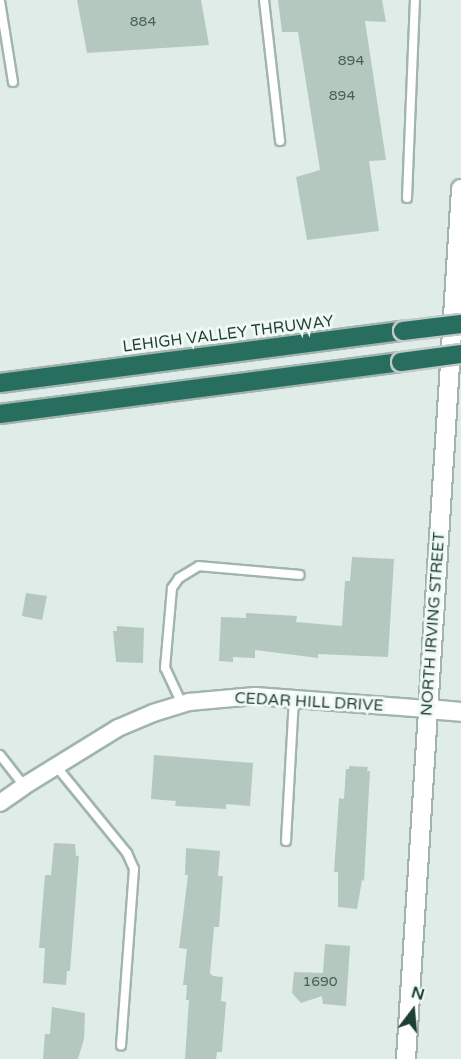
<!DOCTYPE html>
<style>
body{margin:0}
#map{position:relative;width:461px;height:1059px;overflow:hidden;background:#dfece7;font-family:"Varela Round",sans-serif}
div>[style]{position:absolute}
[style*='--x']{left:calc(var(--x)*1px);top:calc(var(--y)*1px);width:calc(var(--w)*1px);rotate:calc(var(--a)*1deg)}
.building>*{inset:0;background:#b4c8bf}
.roads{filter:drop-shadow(2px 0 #a1b5ae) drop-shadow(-2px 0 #a1b5ae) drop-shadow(0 2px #a1b5ae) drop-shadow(0 -2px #a1b5ae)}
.lane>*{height:8px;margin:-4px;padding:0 4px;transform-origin:4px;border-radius:4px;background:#fff}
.street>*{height:16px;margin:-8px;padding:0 8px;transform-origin:8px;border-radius:8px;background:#fff}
.secondary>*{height:18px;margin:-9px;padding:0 9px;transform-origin:9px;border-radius:9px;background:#fff}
.highway>*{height:18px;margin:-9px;padding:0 9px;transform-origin:9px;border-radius:9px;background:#276e5f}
.bridges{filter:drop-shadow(2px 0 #c0c9c7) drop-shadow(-2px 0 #c0c9c7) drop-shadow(0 2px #c0c9c7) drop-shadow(0 -2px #c0c9c7)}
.highway-bridge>*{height:18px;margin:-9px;padding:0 9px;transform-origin:9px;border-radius:9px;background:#276e5f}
span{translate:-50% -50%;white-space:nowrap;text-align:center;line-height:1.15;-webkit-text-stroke:6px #f0f9f4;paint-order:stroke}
.number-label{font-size:14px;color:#446158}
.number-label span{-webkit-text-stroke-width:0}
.street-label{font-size:16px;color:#1e3f36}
.north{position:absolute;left:383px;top:981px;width:60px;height:60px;-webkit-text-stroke:4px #f0f9f4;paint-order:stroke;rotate:16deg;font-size:16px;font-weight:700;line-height:24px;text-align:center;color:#1e3f36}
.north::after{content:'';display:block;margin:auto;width:21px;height:27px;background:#1e3f36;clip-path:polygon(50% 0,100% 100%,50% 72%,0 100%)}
</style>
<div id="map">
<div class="building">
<i style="clip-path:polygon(77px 0,201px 0,209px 45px,87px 53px)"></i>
<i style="clip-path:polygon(278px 0,382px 0,386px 22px,365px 21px,386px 160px,369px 161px,379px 231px,307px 240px,296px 177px,320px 170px,298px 32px,282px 32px)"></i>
<i style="clip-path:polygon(352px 557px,394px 559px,388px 657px,318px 654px,318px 658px,255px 650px,255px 658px,233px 657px,233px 662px,219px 661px,221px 617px,246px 618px,246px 613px,297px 616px,296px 622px,342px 626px,345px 581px,350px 581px)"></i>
<i style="clip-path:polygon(26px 593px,47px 596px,42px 620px,22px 616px)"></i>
<i style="clip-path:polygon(117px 626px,144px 628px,143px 663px,116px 662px,113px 631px,117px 631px)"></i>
<i style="clip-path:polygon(154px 755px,253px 763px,250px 806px,226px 804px,226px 809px,175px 806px,176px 801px,151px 799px)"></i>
<i style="clip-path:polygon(349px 766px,368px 767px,367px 771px,370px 771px,364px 881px,362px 880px,357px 909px,338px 907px,338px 872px,334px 872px,339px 798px,344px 799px,346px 769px,349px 769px)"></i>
<i style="clip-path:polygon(54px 843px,75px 844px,76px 856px,79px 856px,70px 971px,67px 971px,66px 985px,43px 983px,45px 948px,39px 948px,45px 875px,51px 875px)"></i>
<i style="clip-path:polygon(186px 848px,220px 851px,218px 876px,223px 876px,219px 927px,214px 927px,210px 973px,213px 976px,223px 977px,221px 1001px,226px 1002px,222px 1052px,217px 1052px,216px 1059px,185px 1059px,189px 1000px,186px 1000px,187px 985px,183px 985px,187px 949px,179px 948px,188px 875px,185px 875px)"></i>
<i style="clip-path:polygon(325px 944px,350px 946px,346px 1006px,323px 1004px,322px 996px,301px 1003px,292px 993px,294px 972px,323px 973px)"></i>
<i style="clip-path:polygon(52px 1007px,85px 1013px,84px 1039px,78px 1059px,43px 1059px,45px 1034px,50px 1034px)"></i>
</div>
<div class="roads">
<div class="lane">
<i style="--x:264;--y:0;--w:142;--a:83.5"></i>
<i style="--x:0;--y:1;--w:82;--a:80.9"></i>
<i style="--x:407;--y:198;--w:198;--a:-87.7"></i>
<i style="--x:182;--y:704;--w:40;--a:-115"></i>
<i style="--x:165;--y:668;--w:80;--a:-85"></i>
<i style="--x:172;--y:588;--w:12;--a:-55"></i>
<i style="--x:179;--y:578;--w:23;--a:-31"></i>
<i style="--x:199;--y:566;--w:101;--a:5.1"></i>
<i style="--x:0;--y:755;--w:39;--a:52"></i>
<i style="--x:56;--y:766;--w:112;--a:50.8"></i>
<i style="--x:127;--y:853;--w:17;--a:66"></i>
<i style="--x:134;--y:869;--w:177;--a:94.2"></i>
<i style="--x:286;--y:841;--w:143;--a:-86.8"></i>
</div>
<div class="street">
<i style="--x:0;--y:803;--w:29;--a:-35"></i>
<i style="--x:24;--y:786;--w:110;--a:-31.7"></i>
<i style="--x:118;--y:728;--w:38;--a:-23"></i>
<i style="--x:153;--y:713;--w:38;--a:-17"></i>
<i style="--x:189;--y:702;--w:66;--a:-5.2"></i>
<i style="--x:255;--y:696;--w:173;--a:4.3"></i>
</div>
<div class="secondary">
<i style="--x:428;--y:709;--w:33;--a:5"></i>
<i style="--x:406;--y:1059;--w:872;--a:-86.38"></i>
</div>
<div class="highway">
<i style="--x:0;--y:383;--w:406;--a:-7.4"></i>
<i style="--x:0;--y:414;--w:404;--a:-7.4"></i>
</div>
</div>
<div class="bridges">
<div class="highway-bridge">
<i style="--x:403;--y:331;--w:58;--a:-6.9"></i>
<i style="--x:401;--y:362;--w:61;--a:-7.6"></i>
</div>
</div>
<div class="number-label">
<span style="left:143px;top:22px">884</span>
<span style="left:351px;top:61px">894</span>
<span style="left:342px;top:96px">894</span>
<span style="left:320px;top:982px">1690</span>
</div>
<div class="street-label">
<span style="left:228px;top:334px;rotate:-7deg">LEHIGH VALLEY THRUWAY</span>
<span style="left:433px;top:624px;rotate:-86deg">NORTH IRVING STREET</span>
<span style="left:309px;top:702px;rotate:3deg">CEDAR HILL DRIVE</span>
</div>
<div class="north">N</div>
</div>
